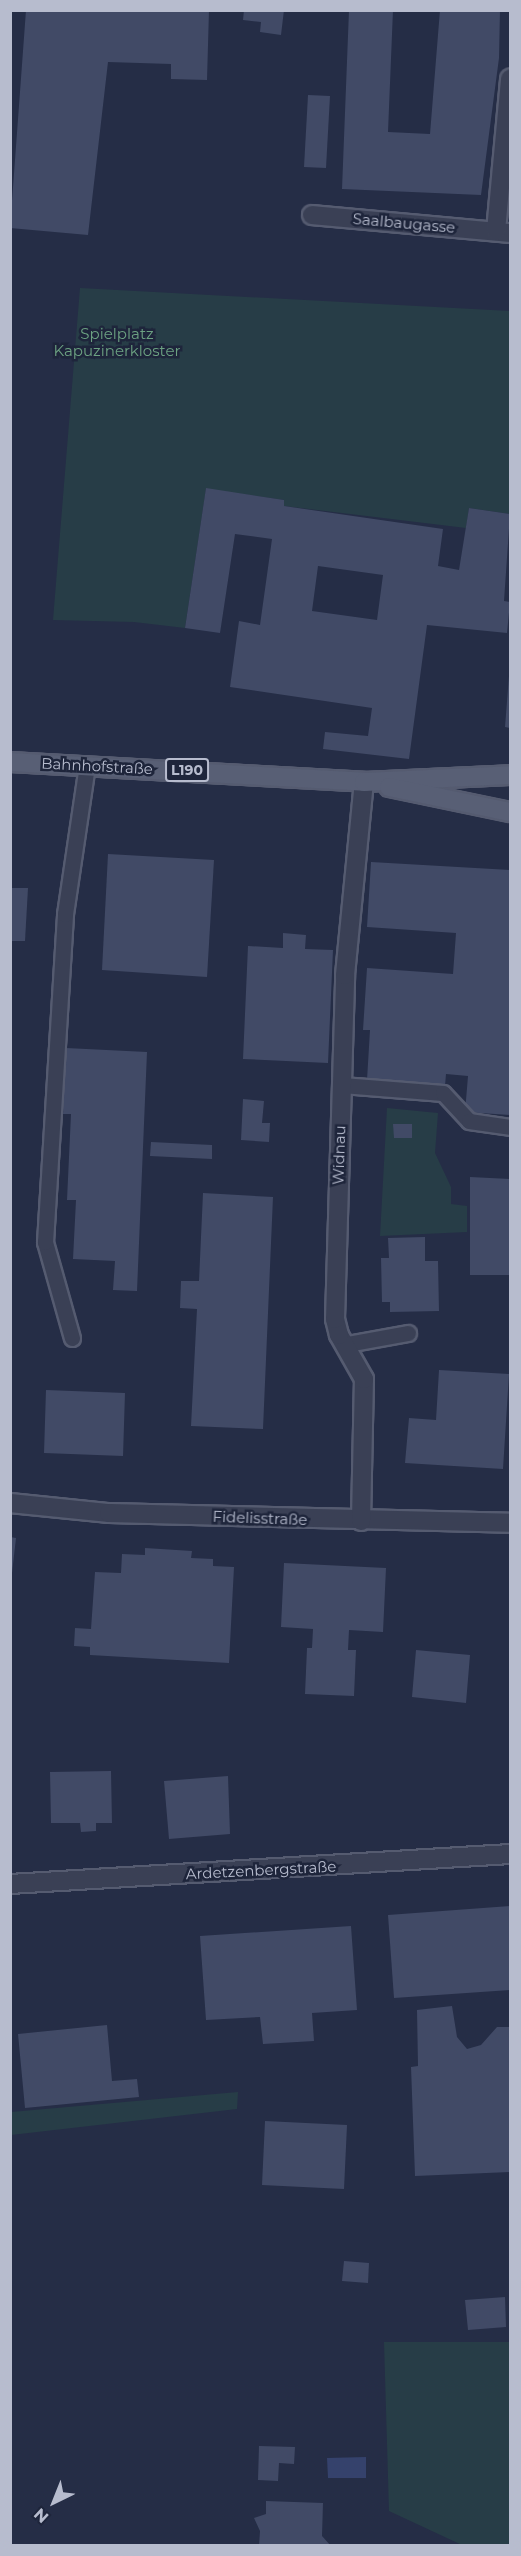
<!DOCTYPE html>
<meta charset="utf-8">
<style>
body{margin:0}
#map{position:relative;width:521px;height:2556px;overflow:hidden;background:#252d46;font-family:Montserrat,sans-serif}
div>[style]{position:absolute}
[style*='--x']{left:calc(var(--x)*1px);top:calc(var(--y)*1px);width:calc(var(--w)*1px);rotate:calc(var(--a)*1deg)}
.green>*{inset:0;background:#273d47}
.water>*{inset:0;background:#35426c}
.building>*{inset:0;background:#414a66}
.roads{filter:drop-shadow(2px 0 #555b70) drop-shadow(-2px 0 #555b70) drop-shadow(0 2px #555b70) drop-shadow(0 -2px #555b70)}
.lane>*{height:15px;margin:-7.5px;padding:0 7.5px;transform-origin:7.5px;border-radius:7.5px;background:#3a4055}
.street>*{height:18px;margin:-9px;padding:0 9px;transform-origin:9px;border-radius:9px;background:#3a4055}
.primary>*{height:18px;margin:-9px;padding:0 9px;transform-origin:9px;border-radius:9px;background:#585f75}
span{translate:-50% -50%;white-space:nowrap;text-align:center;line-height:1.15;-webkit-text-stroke:5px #1e253b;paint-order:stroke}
.shield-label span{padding:2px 4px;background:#1e253b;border:2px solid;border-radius:4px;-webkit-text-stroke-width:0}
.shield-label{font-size:14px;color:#b7bcce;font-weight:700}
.street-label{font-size:15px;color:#b7bcce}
.park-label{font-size:15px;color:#6ca282}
.frame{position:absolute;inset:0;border:12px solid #b7bcce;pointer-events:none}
.north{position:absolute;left:24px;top:2472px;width:60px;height:60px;-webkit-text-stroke:4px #1e253b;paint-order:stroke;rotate:223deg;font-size:16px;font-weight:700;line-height:24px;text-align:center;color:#b7bcce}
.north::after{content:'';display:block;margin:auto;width:21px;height:27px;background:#b7bcce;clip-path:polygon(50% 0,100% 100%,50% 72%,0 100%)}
</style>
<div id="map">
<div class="green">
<i style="clip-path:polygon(80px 288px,510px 311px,510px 514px,469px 508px,466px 528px,284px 506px,284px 500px,206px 489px,185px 628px,134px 622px,53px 620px)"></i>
<i style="clip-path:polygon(387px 1108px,438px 1113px,435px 1153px,451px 1187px,451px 1204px,467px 1206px,467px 1232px,380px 1236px)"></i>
<i style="clip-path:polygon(238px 2092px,237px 2109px,11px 2135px,11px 2112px)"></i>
<i style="clip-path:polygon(384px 2342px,510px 2342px,510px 2545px,462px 2545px,389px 2511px)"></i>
</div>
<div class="water">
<i style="clip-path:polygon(366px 2457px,366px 2478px,328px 2478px,327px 2458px)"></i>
</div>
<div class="building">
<i style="clip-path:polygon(26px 10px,209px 10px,207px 80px,171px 79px,171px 64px,108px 62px,88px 235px,10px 228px)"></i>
<i style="clip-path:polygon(244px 10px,284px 10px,281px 35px,260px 32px,261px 22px,243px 20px)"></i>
<i style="clip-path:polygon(349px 10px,393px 10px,388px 132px,430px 134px,440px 10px,500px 10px,499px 58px,481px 195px,342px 189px)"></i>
<i style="clip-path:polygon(308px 95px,330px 96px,326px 168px,304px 167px)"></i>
<i style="clip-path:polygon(evenodd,206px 488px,284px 500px,284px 506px,443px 529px,438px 566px,459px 570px,469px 508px,510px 514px,504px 601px,510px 602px,507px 633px,427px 625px,409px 759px,323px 749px,325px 732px,368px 736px,372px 708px,230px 687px,239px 621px,260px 625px,272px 539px,235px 534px,220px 633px,185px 628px,206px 488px,318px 566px,383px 575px,377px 620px,312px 611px,318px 566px)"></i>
<i style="clip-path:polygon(509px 676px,510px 676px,510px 728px,505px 727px)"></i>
<i style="clip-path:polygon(108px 854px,214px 860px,207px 977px,102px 970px)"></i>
<i style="clip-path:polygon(371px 862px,510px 870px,510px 1115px,465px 1112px,468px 1076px,446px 1074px,445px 1086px,367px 1080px,370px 1030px,363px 1030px,367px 968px,453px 974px,456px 933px,367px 927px)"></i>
<i style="clip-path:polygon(10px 888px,28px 888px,25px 941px,10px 941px)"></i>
<i style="clip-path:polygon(283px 933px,306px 935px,305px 949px,333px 950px,328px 1063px,243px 1059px,248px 946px,283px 948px)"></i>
<i style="clip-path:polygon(66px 1048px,147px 1052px,137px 1291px,113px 1290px,115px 1261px,73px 1259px,76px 1200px,67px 1200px,71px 1114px,63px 1114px)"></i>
<i style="clip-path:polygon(243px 1099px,264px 1101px,262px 1123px,270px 1123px,269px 1142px,241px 1140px)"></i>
<i style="clip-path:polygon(393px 1124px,412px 1124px,412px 1138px,394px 1138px)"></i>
<i style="clip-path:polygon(151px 1142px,212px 1145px,212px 1159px,150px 1156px)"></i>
<i style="clip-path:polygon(470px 1177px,510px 1179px,510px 1275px,470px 1275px)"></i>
<i style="clip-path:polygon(203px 1193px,273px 1197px,263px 1429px,191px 1426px,197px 1309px,180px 1308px,181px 1281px,199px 1281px)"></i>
<i style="clip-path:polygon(425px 1237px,425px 1261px,438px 1261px,439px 1311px,390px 1312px,390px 1302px,382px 1302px,381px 1258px,389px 1258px,388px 1238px)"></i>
<i style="clip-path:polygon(439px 1370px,509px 1374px,503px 1469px,405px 1463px,409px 1418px,436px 1420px)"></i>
<i style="clip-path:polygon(46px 1390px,125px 1393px,123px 1456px,44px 1453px)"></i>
<i style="clip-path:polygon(10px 1537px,16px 1538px,12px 1573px,10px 1572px)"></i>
<i style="clip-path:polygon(145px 1548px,192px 1551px,191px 1558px,213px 1559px,213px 1566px,234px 1567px,229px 1663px,90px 1655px,90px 1647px,74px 1646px,75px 1628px,91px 1629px,95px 1572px,121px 1573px,122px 1554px,145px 1555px)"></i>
<i style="clip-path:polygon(284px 1563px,386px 1568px,383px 1632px,349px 1630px,348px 1650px,356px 1650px,354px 1696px,305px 1694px,307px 1648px,312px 1648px,313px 1629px,281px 1627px)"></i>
<i style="clip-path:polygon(416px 1650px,470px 1655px,466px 1703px,412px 1697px)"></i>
<i style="clip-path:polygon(111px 1771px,112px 1823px,96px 1823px,96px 1831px,81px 1832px,80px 1823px,51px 1823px,50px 1772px)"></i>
<i style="clip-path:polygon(228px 1776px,230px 1834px,169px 1839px,164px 1781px)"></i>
<i style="clip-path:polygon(510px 1906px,510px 1990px,394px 1998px,388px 1915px)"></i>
<i style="clip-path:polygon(351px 1926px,357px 2010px,312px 2013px,314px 2041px,263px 2044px,260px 2017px,206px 2020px,200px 1936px)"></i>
<i style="clip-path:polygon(452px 2006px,457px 2037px,467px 2049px,481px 2045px,497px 2027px,510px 2027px,510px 2172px,415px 2176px,411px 2067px,418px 2066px,417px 2010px)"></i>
<i style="clip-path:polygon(107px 2025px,112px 2081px,137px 2079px,139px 2097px,25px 2108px,18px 2034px)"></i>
<i style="clip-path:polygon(265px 2121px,347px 2125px,344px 2189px,262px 2185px)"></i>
<i style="clip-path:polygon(344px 2261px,369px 2263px,368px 2283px,342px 2281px)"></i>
<i style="clip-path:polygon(505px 2297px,506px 2327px,468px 2330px,465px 2300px)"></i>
<i style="clip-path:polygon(259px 2446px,295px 2447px,294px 2464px,279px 2463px,278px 2481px,258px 2480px)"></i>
<i style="clip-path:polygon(266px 2501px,323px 2503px,322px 2536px,331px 2546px,259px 2546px,260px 2531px,254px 2518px,266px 2514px)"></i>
</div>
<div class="roads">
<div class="lane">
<i style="--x:342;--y:1085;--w:101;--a:4.5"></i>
<i style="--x:443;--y:1093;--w:38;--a:47"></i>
<i style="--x:469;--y:1121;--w:41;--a:8.3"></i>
<i style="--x:72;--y:1338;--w:100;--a:-105.7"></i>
<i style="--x:45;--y:1242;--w:329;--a:-86.5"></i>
<i style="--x:65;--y:914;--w:151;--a:-81.6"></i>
<i style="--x:347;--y:1344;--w:62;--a:-10.2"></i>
</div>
<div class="street">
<i style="--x:312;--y:215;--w:199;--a:5.2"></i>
<i style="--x:496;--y:231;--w:153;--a:-84.7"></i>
<i style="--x:10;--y:1503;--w:100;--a:5.8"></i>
<i style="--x:109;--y:1513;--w:401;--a:1.4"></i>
<i style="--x:361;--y:1521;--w:142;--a:-88.8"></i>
<i style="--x:364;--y:1379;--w:51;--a:-119.6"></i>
<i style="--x:339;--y:1335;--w:16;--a:-104"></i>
<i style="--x:335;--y:1319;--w:344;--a:-88.3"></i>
<i style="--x:345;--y:975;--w:194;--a:-84.4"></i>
<i style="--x:10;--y:1884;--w:501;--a:-3.43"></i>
</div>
<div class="primary">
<i style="--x:10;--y:762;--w:355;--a:3.2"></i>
<i style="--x:364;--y:782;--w:146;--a:-2.7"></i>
<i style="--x:389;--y:787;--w:124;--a:11.7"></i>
</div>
</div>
<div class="shield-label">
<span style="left:187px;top:770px">L190</span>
</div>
<div class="street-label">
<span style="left:404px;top:223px;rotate:5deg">Saalbaugasse</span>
<span style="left:97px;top:766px;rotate:3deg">Bahnhofstraße</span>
<span style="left:339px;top:1155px;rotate:-88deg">Widnau</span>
<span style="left:260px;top:1518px;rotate:2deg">Fidelisstraße</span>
<span style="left:261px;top:1870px;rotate:-3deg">Ardetzenbergstraße</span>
</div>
<div class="park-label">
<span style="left:117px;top:342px">Spielplatz<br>Kapuzinerkloster</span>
</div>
<div class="frame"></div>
<div class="north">N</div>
</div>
